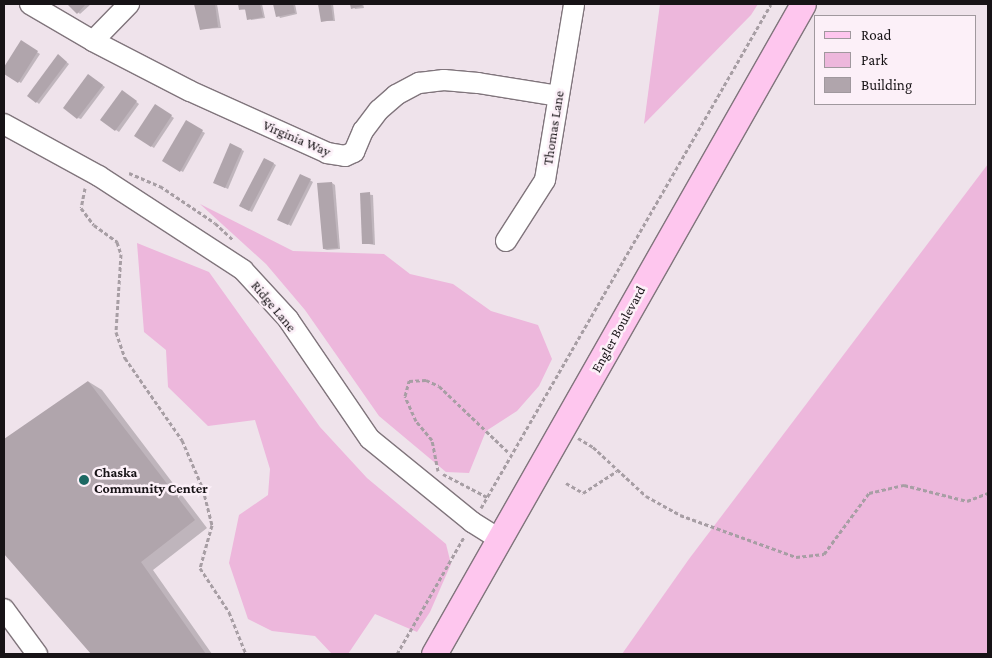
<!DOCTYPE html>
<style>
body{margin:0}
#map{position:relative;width:992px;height:658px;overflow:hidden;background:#efe3eb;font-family:"Crimson Pro",serif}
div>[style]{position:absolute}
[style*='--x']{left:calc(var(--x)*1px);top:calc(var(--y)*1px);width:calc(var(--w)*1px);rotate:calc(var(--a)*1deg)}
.green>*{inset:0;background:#edb7dc}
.shadow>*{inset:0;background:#0003}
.building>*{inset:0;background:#b0a5ac}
.path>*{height:3px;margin-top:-1.5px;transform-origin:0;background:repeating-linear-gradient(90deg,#a79ea4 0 4px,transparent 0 6.5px)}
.roads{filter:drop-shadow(1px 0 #80757c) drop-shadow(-1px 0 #80757c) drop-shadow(0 1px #80757c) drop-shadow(0 -1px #80757c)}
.minor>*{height:20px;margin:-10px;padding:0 10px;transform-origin:10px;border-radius:10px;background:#fff}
.major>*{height:25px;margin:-12.5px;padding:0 12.5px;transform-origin:12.5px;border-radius:12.5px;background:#fec6ee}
.dots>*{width:14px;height:14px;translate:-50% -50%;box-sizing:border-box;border:2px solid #fcf0f8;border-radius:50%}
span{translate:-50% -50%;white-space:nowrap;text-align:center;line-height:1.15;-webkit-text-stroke:5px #fcf0f8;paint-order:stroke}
.street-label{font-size:14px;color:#171316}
.poi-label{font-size:14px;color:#171316;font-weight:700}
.left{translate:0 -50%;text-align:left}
.frame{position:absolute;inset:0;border:5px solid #171316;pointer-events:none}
.legend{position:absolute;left:814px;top:15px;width:162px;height:90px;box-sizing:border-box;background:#fcf0f8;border:1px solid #a0989e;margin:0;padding:6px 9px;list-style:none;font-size:15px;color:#171316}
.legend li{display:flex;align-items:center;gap:10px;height:25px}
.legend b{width:25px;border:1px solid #a0989e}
</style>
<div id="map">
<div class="green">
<i style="clip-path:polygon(660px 4px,758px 4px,751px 15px,644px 124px)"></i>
<i style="clip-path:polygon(988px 164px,988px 654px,622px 654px,689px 559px)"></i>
<i style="clip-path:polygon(200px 204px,293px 251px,384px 254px,410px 274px,453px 284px,491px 311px,538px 325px,552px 359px,539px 386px,517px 411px,486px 431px,469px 473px,446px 472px,379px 416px,305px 310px,266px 264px)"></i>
<i style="clip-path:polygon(137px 243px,209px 272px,320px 427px,367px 478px,446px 544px,451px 564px,430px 612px,417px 632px,375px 614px,348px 654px,332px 654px,315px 636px,272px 631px,248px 619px,229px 563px,239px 515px,268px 495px,270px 469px,255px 420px,208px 426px,168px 387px,166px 350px,144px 332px)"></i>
</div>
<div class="shadow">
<i style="clip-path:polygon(69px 4px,91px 4px,80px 14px)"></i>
<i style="clip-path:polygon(195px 4px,217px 4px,221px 28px,201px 29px)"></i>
<i style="clip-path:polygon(239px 4px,262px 4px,265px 18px,251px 20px,247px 10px,240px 9px)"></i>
<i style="clip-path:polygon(274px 4px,295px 4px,297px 14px,280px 18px)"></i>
<i style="clip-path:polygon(320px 4px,333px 4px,335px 21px,322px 21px)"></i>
<i style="clip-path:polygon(352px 4px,363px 4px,364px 8px,355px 9px)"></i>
<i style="clip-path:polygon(21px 42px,40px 54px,21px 83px,4px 72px,4px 69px)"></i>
<i style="clip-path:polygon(61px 58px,69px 64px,39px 104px,29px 95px)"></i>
<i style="clip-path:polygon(91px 77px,105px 87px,81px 119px,78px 118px)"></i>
<i style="clip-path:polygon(125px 93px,139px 104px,119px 132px,101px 120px)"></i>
<i style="clip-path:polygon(156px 106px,174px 118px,154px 148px,136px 136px)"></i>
<i style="clip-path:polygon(186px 122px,205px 133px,183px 172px,164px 161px)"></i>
<i style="clip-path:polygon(231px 145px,244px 151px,228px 189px,217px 184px)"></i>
<i style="clip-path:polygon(265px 159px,276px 165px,252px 212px,240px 206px)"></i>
<i style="clip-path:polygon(301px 175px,313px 182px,291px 226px,279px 219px)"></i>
<i style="clip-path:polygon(332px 183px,335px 185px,340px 249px,327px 250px,324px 249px)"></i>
<i style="clip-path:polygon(361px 194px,373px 195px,375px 245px,363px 243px)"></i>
<i style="clip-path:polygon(89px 382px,102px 390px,207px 528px,153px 570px,212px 654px,92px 654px,4px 552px,4px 440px)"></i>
</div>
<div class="building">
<i style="clip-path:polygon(67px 4px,86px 4px,77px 14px)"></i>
<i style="clip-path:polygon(194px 4px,215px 4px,218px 27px,200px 30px)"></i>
<i style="clip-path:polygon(238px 4px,260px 4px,263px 17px,247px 20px,245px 9px,239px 10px)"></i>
<i style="clip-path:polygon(273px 4px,293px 4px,295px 13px,276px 17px)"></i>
<i style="clip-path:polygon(318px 4px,331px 4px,333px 20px,321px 22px)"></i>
<i style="clip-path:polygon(350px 4px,361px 4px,362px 6px,351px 9px)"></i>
<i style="clip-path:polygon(21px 40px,38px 51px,18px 83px,4px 74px,4px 67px)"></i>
<i style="clip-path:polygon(58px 54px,67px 62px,36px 103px,27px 96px)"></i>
<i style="clip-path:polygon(88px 74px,103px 85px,77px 119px,63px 108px)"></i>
<i style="clip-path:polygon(122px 90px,137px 101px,115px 131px,100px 120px)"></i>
<i style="clip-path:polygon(155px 104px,172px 115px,151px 147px,134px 136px)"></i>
<i style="clip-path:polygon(186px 120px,203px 130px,180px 172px,162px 161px)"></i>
<i style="clip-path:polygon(230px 143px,242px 149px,225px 188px,213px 183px)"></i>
<i style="clip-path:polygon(264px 158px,274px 163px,249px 211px,239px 206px)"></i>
<i style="clip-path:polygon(300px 174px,311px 179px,288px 225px,277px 220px)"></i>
<i style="clip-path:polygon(332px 182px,338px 248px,323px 249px,317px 183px)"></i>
<i style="clip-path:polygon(370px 192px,373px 244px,362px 244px,360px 193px)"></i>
<i style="clip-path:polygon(88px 381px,195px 520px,141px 562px,206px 654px,91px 654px,4px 554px,4px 439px)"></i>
</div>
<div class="path">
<i style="--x:129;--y:173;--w:34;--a:23"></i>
<i style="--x:160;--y:186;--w:66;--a:33.9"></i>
<i style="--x:215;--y:223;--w:26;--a:43"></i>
<i style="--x:85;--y:188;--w:20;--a:101"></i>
<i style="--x:81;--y:208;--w:21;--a:53"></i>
<i style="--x:94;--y:225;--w:29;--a:36"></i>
<i style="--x:117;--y:242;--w:13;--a:72"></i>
<i style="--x:121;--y:254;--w:78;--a:93.7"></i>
<i style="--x:116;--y:332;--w:28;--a:71"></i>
<i style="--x:125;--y:358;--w:100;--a:55.2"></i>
<i style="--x:182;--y:440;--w:53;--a:66.8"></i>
<i style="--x:203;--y:489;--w:37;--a:76"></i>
<i style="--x:212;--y:525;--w:45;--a:105.6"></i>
<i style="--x:200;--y:568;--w:53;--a:56.6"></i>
<i style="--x:229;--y:612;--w:45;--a:68"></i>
<i style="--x:578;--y:438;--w:17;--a:31"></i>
<i style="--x:593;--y:447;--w:72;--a:42.8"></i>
<i style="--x:646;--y:496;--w:39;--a:29"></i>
<i style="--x:680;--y:515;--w:123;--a:19.9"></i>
<i style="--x:796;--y:557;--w:28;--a:-6"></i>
<i style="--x:824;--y:554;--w:76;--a:-53.6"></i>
<i style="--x:869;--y:493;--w:36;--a:-13"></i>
<i style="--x:904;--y:485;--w:65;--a:14.3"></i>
<i style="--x:967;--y:501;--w:22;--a:-21"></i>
<i style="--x:438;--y:471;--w:32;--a:-101"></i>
<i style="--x:432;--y:440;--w:25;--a:-130"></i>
<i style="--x:416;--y:421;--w:27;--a:-114"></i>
<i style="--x:405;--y:396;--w:16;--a:-75"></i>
<i style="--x:409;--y:381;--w:17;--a:-3"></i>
<i style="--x:426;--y:380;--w:14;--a:25"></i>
<i style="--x:439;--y:386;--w:95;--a:43.7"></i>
<i style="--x:443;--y:474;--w:50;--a:27.6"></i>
<i style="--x:566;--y:483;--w:20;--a:30"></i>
<i style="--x:583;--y:493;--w:40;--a:-32.9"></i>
<i style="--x:481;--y:508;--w:581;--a:-60.08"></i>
<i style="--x:397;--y:654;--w:135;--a:-60.2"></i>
</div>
<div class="roads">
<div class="minor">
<i style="--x:30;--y:4;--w:73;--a:30.4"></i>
<i style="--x:93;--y:41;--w:109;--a:27.3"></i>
<i style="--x:190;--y:91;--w:150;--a:24.3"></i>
<i style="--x:327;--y:153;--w:18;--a:9"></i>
<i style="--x:345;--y:156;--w:10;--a:-24"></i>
<i style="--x:354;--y:152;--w:23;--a:-67"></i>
<i style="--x:363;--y:131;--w:26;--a:-53"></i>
<i style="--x:379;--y:110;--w:23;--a:-41"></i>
<i style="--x:396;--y:95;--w:26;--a:-28"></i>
<i style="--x:419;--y:83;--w:25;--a:-7"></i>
<i style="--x:444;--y:80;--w:34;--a:5"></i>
<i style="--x:478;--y:83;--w:81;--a:9.2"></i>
<i style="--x:93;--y:41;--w:52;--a:-45.8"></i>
<i style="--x:4;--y:124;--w:108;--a:28.7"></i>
<i style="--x:99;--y:176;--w:172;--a:33.1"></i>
<i style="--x:243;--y:270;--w:67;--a:47.4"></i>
<i style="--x:288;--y:319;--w:145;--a:55.7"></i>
<i style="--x:370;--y:439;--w:132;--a:39.1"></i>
<i style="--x:472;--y:522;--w:32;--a:32"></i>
<i style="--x:506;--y:241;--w:72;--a:-57.4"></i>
<i style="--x:545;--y:180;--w:178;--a:-80.6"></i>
<i style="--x:4;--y:609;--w:56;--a:53.7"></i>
</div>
<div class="major">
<i style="--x:434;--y:654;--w:747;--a:-60.42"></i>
</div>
</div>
<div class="dots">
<i style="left:84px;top:480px;background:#1c6863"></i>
</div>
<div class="street-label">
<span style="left:553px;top:128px;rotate:-81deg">Thomas Lane</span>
<span style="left:297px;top:138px;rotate:23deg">Virginia Way</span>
<span style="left:274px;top:306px;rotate:50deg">Ridge Lane</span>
<span style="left:618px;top:329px;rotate:-61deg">Engler Boulevard</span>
</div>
<div class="poi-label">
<span class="left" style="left:94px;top:480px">Chaska<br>Community Center</span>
</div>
<div class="frame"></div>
<ul class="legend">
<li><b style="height:6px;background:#fec6ee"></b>Road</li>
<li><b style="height:14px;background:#edb7dc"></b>Park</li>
<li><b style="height:14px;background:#b0a5ac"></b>Building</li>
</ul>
</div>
